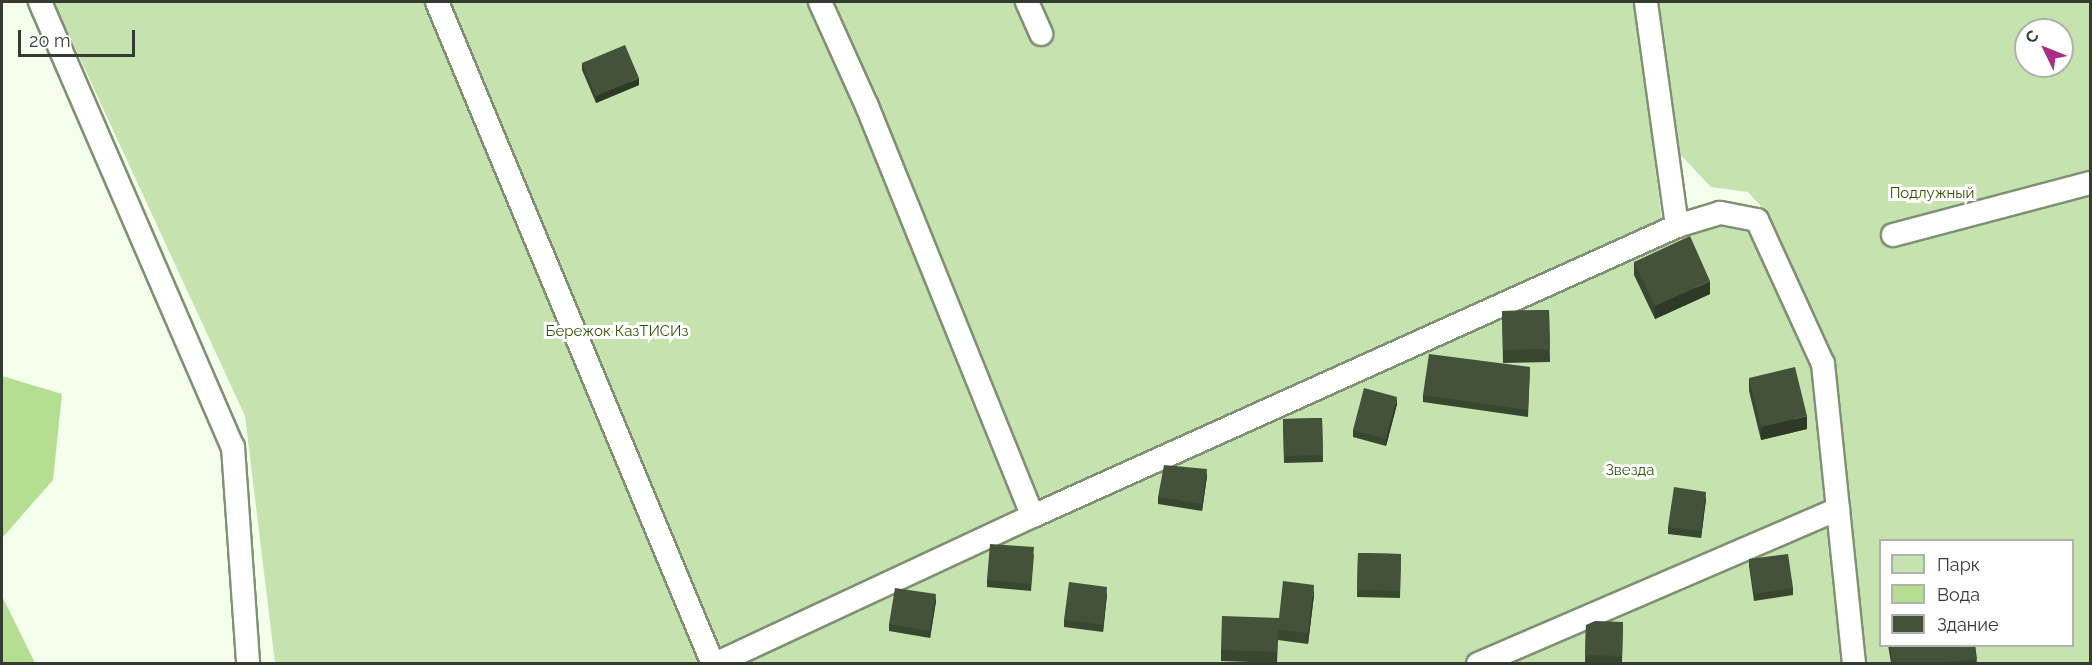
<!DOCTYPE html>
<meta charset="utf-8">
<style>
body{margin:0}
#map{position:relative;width:2092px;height:665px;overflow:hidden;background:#f4ffeb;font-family:Raleway,sans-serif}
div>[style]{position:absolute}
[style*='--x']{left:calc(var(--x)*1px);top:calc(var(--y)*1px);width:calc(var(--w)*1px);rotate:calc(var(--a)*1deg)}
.green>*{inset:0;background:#c6e2af}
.water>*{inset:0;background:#b5de93}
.roads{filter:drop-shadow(2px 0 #7f9073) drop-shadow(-2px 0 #7f9073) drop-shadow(0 2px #7f9073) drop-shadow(0 -2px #7f9073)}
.lane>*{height:22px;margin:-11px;padding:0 11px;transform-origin:11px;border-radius:11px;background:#fff}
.wall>*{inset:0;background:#3a4730}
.shaded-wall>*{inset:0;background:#2f3927}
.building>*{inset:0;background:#435238}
span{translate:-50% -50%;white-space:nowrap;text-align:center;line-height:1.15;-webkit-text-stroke:6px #fff;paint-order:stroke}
.park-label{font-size:15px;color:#315300}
.frame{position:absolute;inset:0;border:3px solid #343b2f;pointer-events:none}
.legend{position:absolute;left:1879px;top:539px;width:195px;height:108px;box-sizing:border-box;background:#fff;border:2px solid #aeb1ac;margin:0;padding:8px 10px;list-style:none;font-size:18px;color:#343b2f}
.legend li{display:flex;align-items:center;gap:12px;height:30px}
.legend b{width:30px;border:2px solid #aeb1ac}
.north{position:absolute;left:2014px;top:18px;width:60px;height:60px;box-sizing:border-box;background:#fff;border:2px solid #aeb1ac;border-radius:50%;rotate:313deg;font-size:16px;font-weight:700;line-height:24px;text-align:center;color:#343b2f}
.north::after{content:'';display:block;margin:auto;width:21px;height:27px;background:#a82f85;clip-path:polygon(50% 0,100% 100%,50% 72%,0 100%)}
.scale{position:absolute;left:18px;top:30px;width:117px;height:27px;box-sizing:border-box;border:3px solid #343b2f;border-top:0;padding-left:8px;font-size:18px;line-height:21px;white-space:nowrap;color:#343b2f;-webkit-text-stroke:4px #fff;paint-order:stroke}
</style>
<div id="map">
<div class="green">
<i style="clip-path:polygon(54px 2px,1635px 2px,1662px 222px,1011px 516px,697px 663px,275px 663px,245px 416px)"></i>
<i style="clip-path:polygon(evenodd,1654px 2px,2090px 2px,2090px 663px,1863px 663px,1832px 358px,1766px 212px,1748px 192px,1711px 187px,1675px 149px,1654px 2px,2026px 30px,2062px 30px,2062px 66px,2026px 66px,2026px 30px,1654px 2px,1880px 540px,2072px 540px,2072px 646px,1880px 646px,1880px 540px)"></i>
<i style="clip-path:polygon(1721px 224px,1746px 229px,1814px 371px,1845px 663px,738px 664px,986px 547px,1692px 232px)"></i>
</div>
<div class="water">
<i style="clip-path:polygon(2px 376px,62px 394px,53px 480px,2px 538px)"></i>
<i style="clip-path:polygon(2px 596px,35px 663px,2px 663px)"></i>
</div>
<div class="roads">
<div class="lane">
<i style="--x:40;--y:2;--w:485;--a:66.6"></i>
<i style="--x:233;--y:447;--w:218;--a:86"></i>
<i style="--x:437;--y:2;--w:717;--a:67.37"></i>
<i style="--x:820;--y:2;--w:114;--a:65.7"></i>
<i style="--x:867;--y:106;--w:442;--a:68"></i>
<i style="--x:1027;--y:2;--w:35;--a:66"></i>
<i style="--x:1893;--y:235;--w:204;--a:-14.8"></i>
<i style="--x:1838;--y:509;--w:156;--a:84.1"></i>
<i style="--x:715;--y:664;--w:351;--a:-25"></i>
<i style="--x:1033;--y:516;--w:706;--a:-24.24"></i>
<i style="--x:1478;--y:664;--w:392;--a:-23.3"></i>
<i style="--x:1838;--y:509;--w:146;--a:-95.9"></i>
<i style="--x:1823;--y:364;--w:158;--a:-114.6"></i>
<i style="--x:1757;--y:220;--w:38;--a:-169"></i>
<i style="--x:1720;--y:213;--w:45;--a:163.2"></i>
<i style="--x:1677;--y:226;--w:226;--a:-97.9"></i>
</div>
</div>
<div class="wall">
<i style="clip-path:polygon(582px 63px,639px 85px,596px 103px,582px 70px)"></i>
<i style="clip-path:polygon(1634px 262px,1710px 294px,1655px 319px,1634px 275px)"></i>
<i style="clip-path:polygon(1549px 310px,1550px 362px,1503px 363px,1502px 311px)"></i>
<i style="clip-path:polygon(1530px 367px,1528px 417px,1423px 402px,1423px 395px)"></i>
<i style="clip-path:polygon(1749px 378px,1807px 429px,1761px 440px,1749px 391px)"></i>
<i style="clip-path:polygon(1397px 404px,1386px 446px,1353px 437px,1353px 430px)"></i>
<i style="clip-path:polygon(1322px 418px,1323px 462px,1284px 463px,1283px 419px)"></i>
<i style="clip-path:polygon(1207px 476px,1202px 511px,1158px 504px,1158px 497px)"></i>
<i style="clip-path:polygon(1706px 499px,1701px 538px,1668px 534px,1668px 527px)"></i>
<i style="clip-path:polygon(1358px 553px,1401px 554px,1400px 598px,1357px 597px)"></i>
<i style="clip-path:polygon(1034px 554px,1031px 591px,987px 587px,987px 580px)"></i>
<i style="clip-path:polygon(1749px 559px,1793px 588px,1793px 595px,1754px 601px,1749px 566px)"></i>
<i style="clip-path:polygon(1107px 594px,1103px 632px,1064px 627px,1064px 620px)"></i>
<i style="clip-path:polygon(1314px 595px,1308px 644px,1278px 640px,1277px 663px,1221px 661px,1221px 650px,1279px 618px)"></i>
<i style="clip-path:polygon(936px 601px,930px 638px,889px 631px,889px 624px)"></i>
<i style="clip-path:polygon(1623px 622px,1622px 663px,1585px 662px,1586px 625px)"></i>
<i style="clip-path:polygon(1888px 645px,1975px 645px,1977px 663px,1891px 663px)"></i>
</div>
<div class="shaded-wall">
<i style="clip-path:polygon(639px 78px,639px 85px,596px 103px,596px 96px)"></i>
<i style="clip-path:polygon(1710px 281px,1710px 294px,1655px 319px,1655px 306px)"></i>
<i style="clip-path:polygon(1397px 397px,1397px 404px,1386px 446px,1386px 439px)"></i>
<i style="clip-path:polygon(1807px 416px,1807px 429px,1761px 440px,1761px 427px)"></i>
<i style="clip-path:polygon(1207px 469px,1207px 476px,1202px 511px,1202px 504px)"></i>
<i style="clip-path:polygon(1706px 492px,1706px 499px,1701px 538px,1701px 531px)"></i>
<i style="clip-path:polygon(1314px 585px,1314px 595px,1308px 644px,1308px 633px)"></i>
<i style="clip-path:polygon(1107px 587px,1107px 594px,1103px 632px,1103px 625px)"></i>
<i style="clip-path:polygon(936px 594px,936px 601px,930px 638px,930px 631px)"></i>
</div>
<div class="building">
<i style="clip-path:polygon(625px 45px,639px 78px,596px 96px,582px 63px)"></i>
<i style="clip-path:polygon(1690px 236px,1710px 281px,1655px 306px,1634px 262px)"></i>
<i style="clip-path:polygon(1549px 310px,1550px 349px,1503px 350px,1502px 311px)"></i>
<i style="clip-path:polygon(1429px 354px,1530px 367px,1528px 410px,1423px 395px)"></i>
<i style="clip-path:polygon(1795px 367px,1807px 416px,1761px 427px,1749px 378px)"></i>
<i style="clip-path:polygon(1364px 388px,1397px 397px,1386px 439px,1353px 430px)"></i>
<i style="clip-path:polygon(1322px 418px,1323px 455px,1284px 456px,1283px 419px)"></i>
<i style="clip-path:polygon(1164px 465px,1207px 469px,1202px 504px,1158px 497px)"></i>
<i style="clip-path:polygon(1674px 487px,1706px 492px,1701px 531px,1668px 527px)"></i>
<i style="clip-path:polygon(990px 544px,1034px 547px,1031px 584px,987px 580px)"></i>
<i style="clip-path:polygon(1358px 553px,1401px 554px,1400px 591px,1357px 590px)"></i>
<i style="clip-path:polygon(1788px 554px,1793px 588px,1754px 594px,1749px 559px)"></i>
<i style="clip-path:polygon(1283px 581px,1314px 585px,1308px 633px,1278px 630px,1277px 652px,1221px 650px,1222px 616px,1279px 618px)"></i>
<i style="clip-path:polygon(1069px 582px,1107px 587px,1103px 625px,1064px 620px)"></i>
<i style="clip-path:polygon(895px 588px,936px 594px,930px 631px,889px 624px)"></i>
<i style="clip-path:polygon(1595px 621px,1623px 622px,1622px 656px,1585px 655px,1586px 625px)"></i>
<i style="clip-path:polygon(1890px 645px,1975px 645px,1977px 659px,1941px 663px,1893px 663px)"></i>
</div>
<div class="park-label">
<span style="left:1932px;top:194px">Подлужный</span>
<span style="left:617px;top:332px">Бережок КазТИСИз</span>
<span style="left:1630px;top:471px">Звезда</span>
</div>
<div class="frame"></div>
<ul class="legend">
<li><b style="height:16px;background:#c6e2af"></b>Парк</li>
<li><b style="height:16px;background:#b5de93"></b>Вода</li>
<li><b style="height:16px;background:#435238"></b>Здание</li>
</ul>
<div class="north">С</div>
<div class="scale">20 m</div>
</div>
